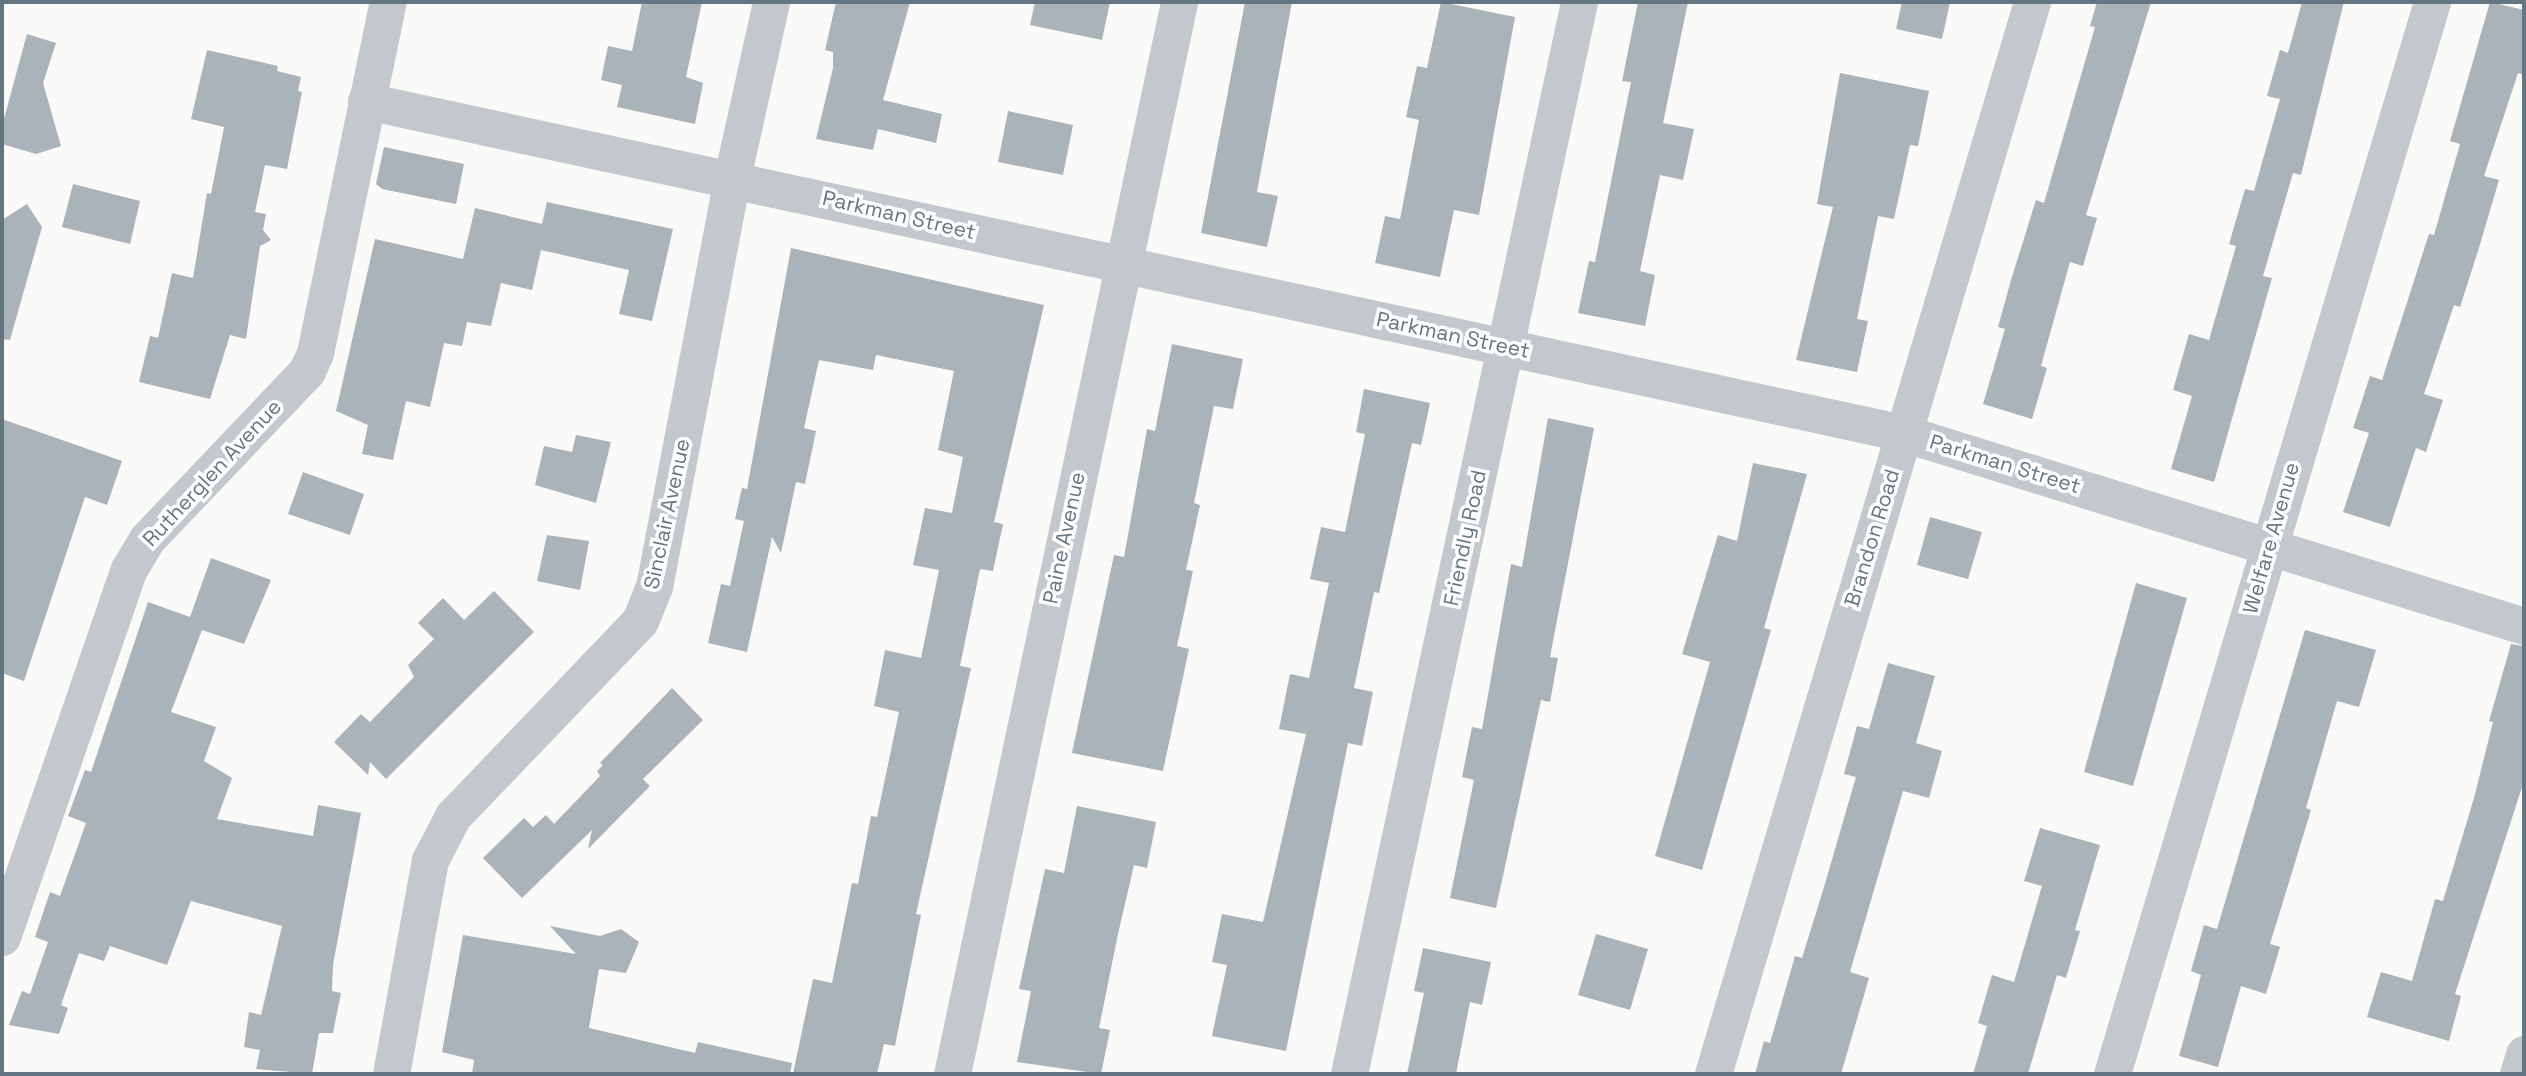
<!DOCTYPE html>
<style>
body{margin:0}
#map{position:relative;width:2526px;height:1076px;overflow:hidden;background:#fafaf8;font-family:"Space Grotesk",sans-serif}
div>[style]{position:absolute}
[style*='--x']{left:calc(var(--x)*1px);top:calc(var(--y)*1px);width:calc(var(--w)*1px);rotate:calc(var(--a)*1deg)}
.building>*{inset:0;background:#aab3b9}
.minor>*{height:37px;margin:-18.5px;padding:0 18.5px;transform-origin:18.5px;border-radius:18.5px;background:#c3c8cc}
span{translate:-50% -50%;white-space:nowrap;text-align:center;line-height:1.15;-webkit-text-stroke:7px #fff;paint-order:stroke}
.street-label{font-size:21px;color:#657683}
.frame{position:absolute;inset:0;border:4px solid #657683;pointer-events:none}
</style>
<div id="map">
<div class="building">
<i style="clip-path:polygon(642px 2px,702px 2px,686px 77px,703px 83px,695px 124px,617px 107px,622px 85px,601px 80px,608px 46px,632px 51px)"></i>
<i style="clip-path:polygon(836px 2px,910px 2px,883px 100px,942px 114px,936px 143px,878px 129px,873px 150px,816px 139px,833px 68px,833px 52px,825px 50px)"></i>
<i style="clip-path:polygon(1035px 2px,1110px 2px,1102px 40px,1030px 25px)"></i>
<i style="clip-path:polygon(1245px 2px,1292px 2px,1257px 192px,1278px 196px,1267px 247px,1201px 233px)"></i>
<i style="clip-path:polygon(1441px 2px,1515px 17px,1479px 215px,1454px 210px,1440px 277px,1375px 263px,1385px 216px,1400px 219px,1419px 120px,1406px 117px,1417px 66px,1427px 68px)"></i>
<i style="clip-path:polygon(1638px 2px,1688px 2px,1663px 123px,1694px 129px,1683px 180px,1660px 175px,1640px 271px,1655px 275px,1645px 326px,1578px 313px,1589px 261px,1595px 262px,1631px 82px,1622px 81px)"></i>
<i style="clip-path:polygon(1902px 2px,1950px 2px,1942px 39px,1896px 29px)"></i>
<i style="clip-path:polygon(2097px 2px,2151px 2px,2086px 215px,2097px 218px,2083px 266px,2070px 262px,2041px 366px,2047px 368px,2032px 419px,1983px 404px,2005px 329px,1998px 327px,2011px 280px,2036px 200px,2044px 203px,2095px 27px,2090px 26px)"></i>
<i style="clip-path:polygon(2302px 2px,2344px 2px,2301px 175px,2293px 173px,2263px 276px,2272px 278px,2214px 482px,2171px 469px,2192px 396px,2173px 390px,2189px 334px,2209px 340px,2236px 246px,2229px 244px,2245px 189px,2254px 191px,2280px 99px,2267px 96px,2280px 50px,2288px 53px)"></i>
<i style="clip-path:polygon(2490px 2px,2524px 10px,2524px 75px,2518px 73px,2484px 176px,2499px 180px,2478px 251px,2460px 307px,2454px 305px,2424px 394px,2443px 400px,2426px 452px,2416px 448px,2390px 527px,2343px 512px,2369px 433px,2353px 428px,2370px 376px,2382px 380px,2429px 234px,2434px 235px,2460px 144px,2450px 141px)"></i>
<i style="clip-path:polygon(27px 34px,56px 43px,43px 83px,61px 146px,36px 154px,2px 144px,2px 126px)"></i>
<i style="clip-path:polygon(207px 50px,278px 66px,277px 71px,301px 77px,298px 91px,302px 92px,287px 169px,265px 165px,255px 212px,266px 214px,263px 230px,271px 240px,260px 246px,246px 339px,230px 335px,210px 399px,139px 382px,150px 336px,158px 338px,172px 273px,193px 278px,207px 193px,211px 194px,224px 127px,191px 119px)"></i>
<i style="clip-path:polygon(1840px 73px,1929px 91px,1918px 146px,1910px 145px,1894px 219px,1878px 216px,1857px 319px,1868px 321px,1857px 372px,1796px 360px,1833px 207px,1817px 204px)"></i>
<i style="clip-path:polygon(1008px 111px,1073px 125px,1063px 175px,998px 162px)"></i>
<i style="clip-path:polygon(384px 147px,464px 164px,456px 204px,382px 189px,376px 184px)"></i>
<i style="clip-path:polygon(73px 184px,140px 201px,130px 244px,62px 227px)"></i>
<i style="clip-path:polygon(547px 202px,673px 229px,652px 321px,619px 314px,629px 270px,541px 250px,532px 290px,501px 283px,491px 326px,467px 322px,462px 346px,444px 343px,430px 407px,406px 401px,393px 460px,362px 454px,368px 425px,336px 411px,375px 239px,463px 259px,475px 208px,542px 224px)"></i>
<i style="clip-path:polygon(27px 204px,42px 227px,10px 340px,2px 339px,2px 220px)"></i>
<i style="clip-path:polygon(791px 248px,1044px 305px,994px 522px,1003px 524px,993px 571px,980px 569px,960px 666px,971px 668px,916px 914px,921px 915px,895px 1046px,884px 1044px,877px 1074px,793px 1074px,813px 979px,832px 983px,852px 883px,858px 884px,871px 816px,877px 817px,899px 712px,874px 706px,885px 650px,921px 658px,939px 570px,913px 565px,925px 508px,952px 513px,963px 457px,938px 450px,954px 371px,876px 355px,873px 370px,819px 360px,804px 428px,816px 431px,805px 484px,796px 482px,781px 553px,772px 537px,747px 652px,708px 643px,721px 584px,730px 586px,744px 521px,735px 519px,742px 488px,747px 489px)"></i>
<i style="clip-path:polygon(1172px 344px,1243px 359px,1233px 409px,1214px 406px,1194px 503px,1200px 505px,1186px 570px,1193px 571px,1177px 646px,1189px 649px,1163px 771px,1072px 753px,1114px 555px,1124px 557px,1147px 429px,1155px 431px)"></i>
<i style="clip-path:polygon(1364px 389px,1430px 403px,1421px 445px,1412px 443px,1379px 593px,1374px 592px,1354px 688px,1373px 692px,1362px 746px,1348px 743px,1286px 1051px,1212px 1036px,1227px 965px,1212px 962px,1222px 914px,1263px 922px,1306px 734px,1279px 729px,1290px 674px,1309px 678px,1329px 583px,1310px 579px,1321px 527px,1345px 532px,1365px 434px,1356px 432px)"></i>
<i style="clip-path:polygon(1548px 418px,1594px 428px,1550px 657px,1558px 658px,1550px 702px,1541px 700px,1496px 908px,1450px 898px,1474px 780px,1462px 777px,1472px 727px,1482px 729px,1511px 564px,1522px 567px)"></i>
<i style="clip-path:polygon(2px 419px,122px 461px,107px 505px,85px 497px,24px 681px,2px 673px)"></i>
<i style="clip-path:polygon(576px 435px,611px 442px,596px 503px,535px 485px,544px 446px,572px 452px)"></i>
<i style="clip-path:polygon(1753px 463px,1807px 474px,1764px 628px,1771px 630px,1702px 870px,1655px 856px,1710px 662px,1682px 654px,1718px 535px,1737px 541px)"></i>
<i style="clip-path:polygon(303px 472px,364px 494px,350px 535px,288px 514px)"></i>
<i style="clip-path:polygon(1930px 517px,1982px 532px,1968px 579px,1917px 565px)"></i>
<i style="clip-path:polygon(547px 535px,589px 541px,580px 590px,537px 581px)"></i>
<i style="clip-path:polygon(211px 558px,271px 580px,244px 644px,202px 630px,171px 712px,216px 727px,204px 761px,232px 778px,217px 819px,313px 836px,318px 805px,361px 813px,333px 965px,332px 991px,341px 993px,333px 1033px,319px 1033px,312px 1074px,256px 1069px,260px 1050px,244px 1047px,249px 1012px,261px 1015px,282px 926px,191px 901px,167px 965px,110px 946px,104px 961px,79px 953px,61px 1005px,68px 1008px,59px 1034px,9px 1025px,22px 991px,30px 994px,48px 942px,35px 937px,50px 892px,60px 896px,86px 823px,68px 816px,85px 770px,91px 772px,148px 602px,190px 617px)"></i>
<i style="clip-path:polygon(2136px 583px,2187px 598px,2133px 786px,2084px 772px)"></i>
<i style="clip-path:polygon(494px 591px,534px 632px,386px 779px,370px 762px,368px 775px,334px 742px,361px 714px,370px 722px,414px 677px,408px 665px,434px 639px,418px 623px,443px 598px,464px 620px)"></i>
<i style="clip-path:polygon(2305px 630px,2376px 650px,2359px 707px,2337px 701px,2306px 808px,2311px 810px,2270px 944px,2280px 947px,2266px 994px,2241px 986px,2218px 1067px,2179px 1056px,2201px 975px,2191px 971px,2204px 925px,2217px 929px)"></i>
<i style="clip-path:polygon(2511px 644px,2524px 646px,2524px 781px,2455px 994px,2461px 996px,2449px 1041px,2367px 1017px,2381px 972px,2412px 981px,2435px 899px,2443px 901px,2474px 798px,2493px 722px,2489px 721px)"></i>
<i style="clip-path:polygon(1888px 663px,1935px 676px,1916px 743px,1942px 751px,1929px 798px,1903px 791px,1850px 972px,1869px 978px,1841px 1074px,1755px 1074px,1764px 1041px,1770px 1043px,1795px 956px,1802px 958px,1824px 887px,1856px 777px,1844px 774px,1857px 726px,1869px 729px)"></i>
<i style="clip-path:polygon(672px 688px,703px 720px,643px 779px,650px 786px,588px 849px,592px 830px,522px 898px,483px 858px,524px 818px,533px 827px,546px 815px,554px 824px,600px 776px,597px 771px,603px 765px,600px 763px)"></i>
<i style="clip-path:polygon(1077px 806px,1156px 822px,1147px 868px,1134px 865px,1118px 934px,1099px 1028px,1110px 1030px,1101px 1074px,1017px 1062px,1031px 991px,1019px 989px,1045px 869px,1064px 873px)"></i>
<i style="clip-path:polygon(2040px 828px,2100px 845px,2075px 930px,2080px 931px,2066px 978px,2057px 975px,2028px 1074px,1973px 1074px,1987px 1026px,1978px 1023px,1992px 975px,2014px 982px,2042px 886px,2024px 881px)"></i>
<i style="clip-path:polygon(550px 926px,600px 936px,621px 929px,639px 942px,626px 973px,599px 969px,589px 1028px,695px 1053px,698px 1042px,792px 1063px,790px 1074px,472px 1074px,474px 1060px,442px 1052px,463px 935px,576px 954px)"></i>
<i style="clip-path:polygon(1596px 934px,1648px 949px,1630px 1010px,1578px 995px)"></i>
<i style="clip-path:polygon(1423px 948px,1491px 962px,1482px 1005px,1470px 1002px,1456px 1074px,1407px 1074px,1424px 993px,1414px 991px)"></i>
</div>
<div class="minor">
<i style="--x:366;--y:101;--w:1572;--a:12.19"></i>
<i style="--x:1903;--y:433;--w:650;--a:17.26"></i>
<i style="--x:2;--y:937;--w:389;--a:-71"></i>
<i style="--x:129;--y:569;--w:35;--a:-59"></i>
<i style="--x:147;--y:539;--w:232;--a:-46.4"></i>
<i style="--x:307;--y:371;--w:20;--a:-66"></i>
<i style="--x:315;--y:353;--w:359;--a:-78.3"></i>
<i style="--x:391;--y:1074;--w:218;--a:-79.7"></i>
<i style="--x:430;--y:860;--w:50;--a:-62.4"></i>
<i style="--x:453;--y:816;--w:270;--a:-46.2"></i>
<i style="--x:640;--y:621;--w:37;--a:-68"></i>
<i style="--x:654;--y:587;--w:416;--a:-79.2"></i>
<i style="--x:732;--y:178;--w:180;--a:-77.5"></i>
<i style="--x:952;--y:1074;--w:1096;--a:-78.04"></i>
<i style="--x:1349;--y:1074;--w:1096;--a:-77.89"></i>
<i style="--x:1713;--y:1074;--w:1118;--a:-73.43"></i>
<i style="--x:2112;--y:1074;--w:1119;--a:-73.38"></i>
<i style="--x:2518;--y:1074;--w:21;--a:-73"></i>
</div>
<div class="street-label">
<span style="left:899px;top:215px;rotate:13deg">Parkman Street</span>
<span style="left:1453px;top:335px;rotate:12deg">Parkman Street</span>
<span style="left:2005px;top:464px;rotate:17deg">Parkman Street</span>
<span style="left:212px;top:473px;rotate:-47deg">Rutherglen Avenue</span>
<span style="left:667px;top:514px;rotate:-78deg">Sinclair Avenue</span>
<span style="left:1064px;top:538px;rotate:-78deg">Paine Avenue</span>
<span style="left:1465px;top:538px;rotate:-78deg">Friendly Road</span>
<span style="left:1872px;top:538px;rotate:-73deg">Brandon Road</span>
<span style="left:2271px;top:538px;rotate:-74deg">Welfare Avenue</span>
</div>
<div class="frame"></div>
</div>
